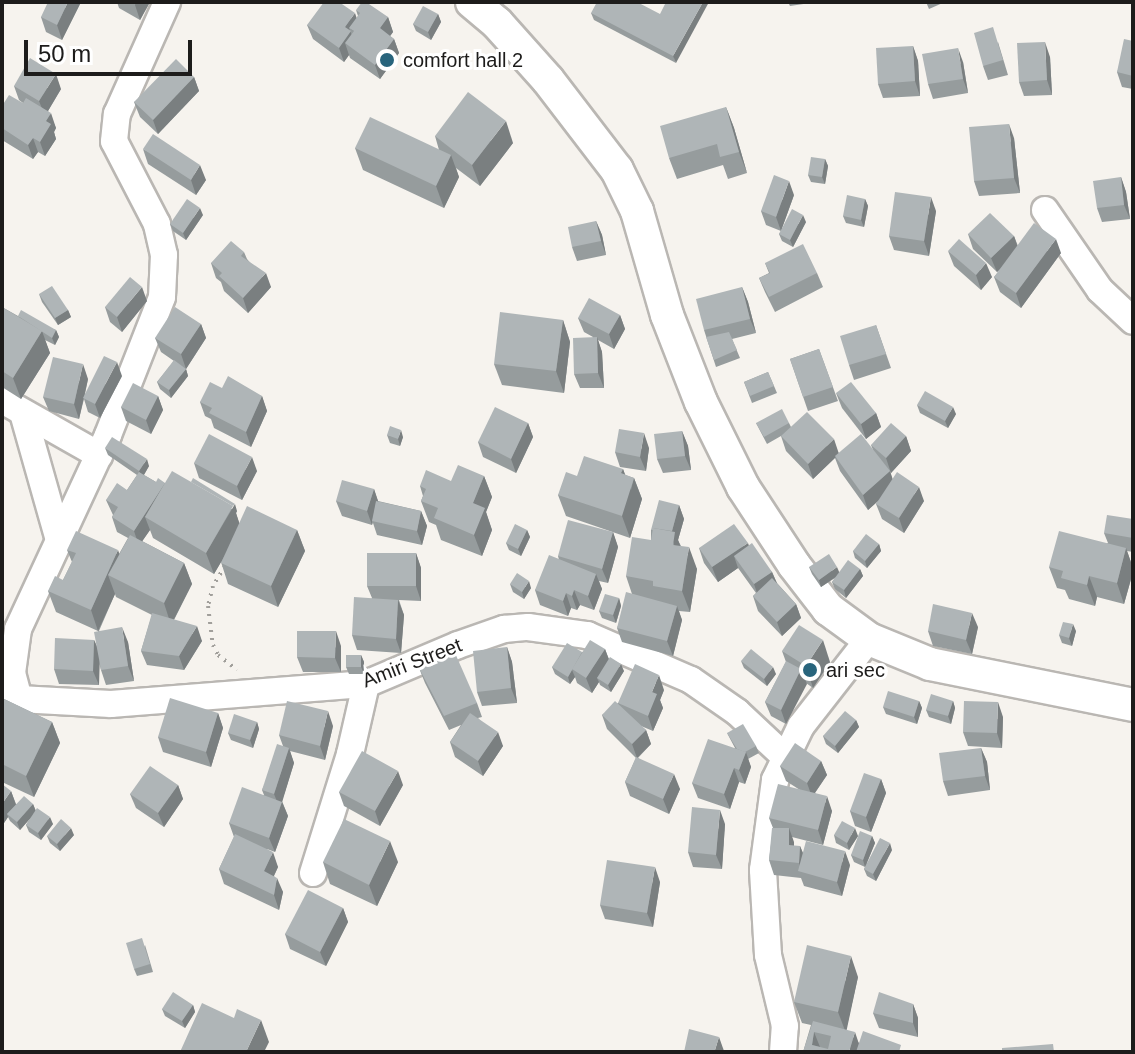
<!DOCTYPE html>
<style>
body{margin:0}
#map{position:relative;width:1135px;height:1054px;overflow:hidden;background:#f6f3ee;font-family:Helvetica,sans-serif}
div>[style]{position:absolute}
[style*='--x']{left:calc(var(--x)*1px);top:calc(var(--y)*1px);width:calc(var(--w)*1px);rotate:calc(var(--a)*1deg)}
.path>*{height:4px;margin-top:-2px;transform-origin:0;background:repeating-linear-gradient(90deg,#a19f9b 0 2px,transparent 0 8px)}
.roads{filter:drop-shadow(2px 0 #bab7b3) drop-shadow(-2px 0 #bab7b3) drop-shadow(0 2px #bab7b3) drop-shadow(0 -2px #bab7b3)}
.minor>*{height:26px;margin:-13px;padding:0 13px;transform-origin:13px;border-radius:13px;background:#fff}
.tertiary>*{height:32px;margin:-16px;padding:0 16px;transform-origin:16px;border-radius:16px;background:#fff}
.wall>*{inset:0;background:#969c9d}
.shaded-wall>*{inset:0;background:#7a7f80}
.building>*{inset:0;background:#afb5b7}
.dots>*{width:22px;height:22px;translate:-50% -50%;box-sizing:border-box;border:4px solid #fff;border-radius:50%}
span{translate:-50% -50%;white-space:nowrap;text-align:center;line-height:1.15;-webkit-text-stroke:6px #fff;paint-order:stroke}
.poi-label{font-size:20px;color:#1d1c1b}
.left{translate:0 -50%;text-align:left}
.street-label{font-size:20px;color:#1d1c1b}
.frame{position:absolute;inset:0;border:4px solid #1d1c1b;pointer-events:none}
.scale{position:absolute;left:24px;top:40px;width:168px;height:36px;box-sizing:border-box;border:4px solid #1d1c1b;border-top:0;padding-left:10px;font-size:24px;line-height:28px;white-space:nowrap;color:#1d1c1b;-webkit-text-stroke:6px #fff;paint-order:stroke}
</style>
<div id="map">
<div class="path">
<i style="--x:225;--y:566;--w:23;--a:121"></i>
<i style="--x:213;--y:586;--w:21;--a:104"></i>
<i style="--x:208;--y:606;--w:39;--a:83"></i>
<i style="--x:213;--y:645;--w:11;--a:63"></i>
<i style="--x:218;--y:655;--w:24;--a:38"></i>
</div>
<div class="roads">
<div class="minor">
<i style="--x:1045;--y:210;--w:97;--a:55.5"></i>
<i style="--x:1100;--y:290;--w:45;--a:43.2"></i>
<i style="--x:2;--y:400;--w:112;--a:29.6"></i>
<i style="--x:23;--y:413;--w:132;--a:74.2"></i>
<i style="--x:19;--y:699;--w:27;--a:-105"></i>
<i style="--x:12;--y:673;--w:44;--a:-82.2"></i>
<i style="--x:18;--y:629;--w:214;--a:-65.1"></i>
<i style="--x:108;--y:435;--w:148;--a:-68.6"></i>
<i style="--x:162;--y:297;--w:42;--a:-87.3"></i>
<i style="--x:164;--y:255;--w:32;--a:-103"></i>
<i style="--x:157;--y:224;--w:93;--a:-117.4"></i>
<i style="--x:114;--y:141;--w:27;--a:-84"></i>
<i style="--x:117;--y:114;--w:123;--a:-65.9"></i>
<i style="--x:2;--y:704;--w:18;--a:-16"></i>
<i style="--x:19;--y:699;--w:92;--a:3.1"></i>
<i style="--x:111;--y:704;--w:256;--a:-4.5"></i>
<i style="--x:366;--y:684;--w:100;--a:-23"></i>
<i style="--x:458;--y:645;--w:49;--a:-19.2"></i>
<i style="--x:504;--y:629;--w:24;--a:-5"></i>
<i style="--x:528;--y:627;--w:60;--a:7.7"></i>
<i style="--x:587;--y:635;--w:113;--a:23.4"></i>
<i style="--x:691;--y:680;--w:56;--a:34.8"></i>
<i style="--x:737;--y:712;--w:64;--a:43.1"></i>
<i style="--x:313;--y:873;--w:125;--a:-72.7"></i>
<i style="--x:350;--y:754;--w:72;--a:-77.1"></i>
<i style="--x:783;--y:1052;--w:26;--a:-86"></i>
<i style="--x:785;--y:1026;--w:73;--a:-103.5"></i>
<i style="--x:768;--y:955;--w:85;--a:-93.4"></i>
<i style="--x:763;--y:870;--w:91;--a:-82.4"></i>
<i style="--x:775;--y:780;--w:60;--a:-64.3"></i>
<i style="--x:801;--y:726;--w:110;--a:-52"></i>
</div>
<div class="tertiary">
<i style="--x:472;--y:2;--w:33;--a:40"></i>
<i style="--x:497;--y:23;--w:76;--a:48.2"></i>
<i style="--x:548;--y:80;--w:113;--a:52.5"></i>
<i style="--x:617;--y:170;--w:46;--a:64"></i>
<i style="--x:637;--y:211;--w:108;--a:73.9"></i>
<i style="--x:667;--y:315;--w:93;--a:68.7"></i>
<i style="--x:701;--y:402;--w:95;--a:63.7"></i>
<i style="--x:743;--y:487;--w:93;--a:56.8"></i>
<i style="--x:794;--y:565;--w:56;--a:52.3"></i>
<i style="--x:828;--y:609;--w:51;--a:36.2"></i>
<i style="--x:869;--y:639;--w:66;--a:22.3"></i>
<i style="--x:930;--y:664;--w:207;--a:11.4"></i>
</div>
</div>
<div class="wall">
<i style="clip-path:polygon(81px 2px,62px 40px,46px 32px,41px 17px)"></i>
<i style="clip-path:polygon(117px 2px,150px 2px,140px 20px,119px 8px)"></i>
<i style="clip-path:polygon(788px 2px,817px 2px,790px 6px)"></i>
<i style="clip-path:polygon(926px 2px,945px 2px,929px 9px)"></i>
<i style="clip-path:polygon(356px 10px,388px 17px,393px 32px,390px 36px,394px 39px,399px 53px,380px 79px,350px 58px,349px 55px,344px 62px,313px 39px,307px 25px,357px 18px,358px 16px)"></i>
<i style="clip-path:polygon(591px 13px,660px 14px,676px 63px,594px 20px)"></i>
<i style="clip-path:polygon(438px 14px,441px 22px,431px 40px,416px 31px,413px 24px)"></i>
<i style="clip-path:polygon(1133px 41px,1133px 89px,1122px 87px,1117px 72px)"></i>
<i style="clip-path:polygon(998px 42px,1008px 75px,988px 80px,983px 66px)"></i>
<i style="clip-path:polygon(913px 46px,918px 61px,920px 96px,883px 98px,878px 84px)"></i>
<i style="clip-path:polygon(1050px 57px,1052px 95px,1024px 96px,1019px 82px)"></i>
<i style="clip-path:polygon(963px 62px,968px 93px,933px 99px,928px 84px)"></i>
<i style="clip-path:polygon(194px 77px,199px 91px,158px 134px,140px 117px,134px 102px)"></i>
<i style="clip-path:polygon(14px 86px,61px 89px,48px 111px,56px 128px,54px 132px,56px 139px,45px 156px,38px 152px,33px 159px,2px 140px,2px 106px,23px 103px,19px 100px)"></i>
<i style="clip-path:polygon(726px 107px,734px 128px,747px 173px,728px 179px,723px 165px,677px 179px,669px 158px)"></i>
<i style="clip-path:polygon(435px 136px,513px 143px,480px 186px,456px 168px,459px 177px,444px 208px,363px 170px,355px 148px,439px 150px)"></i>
<i style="clip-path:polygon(1014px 138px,1020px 193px,979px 196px,974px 181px)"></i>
<i style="clip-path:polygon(143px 149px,206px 180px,196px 195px,148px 164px)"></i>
<i style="clip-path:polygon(825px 159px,828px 166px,825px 184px,811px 182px,808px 175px)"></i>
<i style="clip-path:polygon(1121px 177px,1126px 192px,1130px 219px,1102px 222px,1097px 208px)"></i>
<i style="clip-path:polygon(794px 195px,782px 228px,806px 222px,793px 247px,782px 241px,779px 234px,781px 231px,766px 225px,761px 211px)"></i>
<i style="clip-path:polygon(865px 199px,868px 206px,864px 227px,846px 223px,843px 216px)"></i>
<i style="clip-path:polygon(936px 211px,929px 256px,894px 250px,889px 236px)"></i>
<i style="clip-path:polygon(203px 215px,186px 240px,173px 231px,170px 224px)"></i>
<i style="clip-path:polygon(596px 221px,602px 235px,606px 255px,577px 261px,572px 247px)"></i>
<i style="clip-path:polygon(968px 234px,1014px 236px,1018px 246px,1061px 253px,1021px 308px,1000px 292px,994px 277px,1002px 268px,997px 272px,973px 249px)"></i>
<i style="clip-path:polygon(948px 251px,992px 277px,981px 290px,954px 266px)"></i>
<i style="clip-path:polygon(244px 252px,247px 259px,271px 287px,248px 313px,224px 291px,221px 282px,216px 278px,211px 263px)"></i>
<i style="clip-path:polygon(765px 263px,817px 273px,823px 287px,775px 312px,765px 292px,759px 278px,769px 273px)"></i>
<i style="clip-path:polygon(742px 287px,748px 302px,756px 333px,732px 339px,740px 358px,716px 367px,704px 330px)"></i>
<i style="clip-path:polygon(39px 294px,68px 310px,71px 317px,58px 325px,42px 302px)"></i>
<i style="clip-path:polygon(147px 301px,122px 332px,110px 322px,105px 307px)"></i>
<i style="clip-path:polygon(2px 307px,18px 316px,56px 330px,59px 337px,55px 345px,45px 340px,50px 353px,21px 399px,2px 387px)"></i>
<i style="clip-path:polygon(620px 315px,625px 329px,614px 349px,598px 340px,602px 352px,604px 388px,580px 388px,574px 374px,593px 337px,584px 332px,578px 318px)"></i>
<i style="clip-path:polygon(563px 320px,570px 342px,564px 393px,502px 385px,494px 364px)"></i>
<i style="clip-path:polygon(201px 324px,206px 338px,186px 369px,183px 367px,186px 369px,188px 376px,171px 398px,160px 389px,157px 382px,174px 361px,161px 352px,155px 338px)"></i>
<i style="clip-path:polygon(876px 325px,891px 368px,854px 380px,849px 365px)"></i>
<i style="clip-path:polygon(819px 349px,838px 401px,808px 411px,790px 359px)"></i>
<i style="clip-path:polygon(768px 372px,777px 393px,752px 403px,744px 382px)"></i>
<i style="clip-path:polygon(122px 376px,100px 418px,88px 412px,84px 399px,79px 419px,49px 411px,43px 397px,88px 379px,85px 394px)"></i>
<i style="clip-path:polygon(222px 388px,262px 396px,267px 411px,251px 447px,214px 428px,211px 419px,205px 416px,200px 402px)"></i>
<i style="clip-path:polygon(836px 393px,876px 413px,881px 427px,866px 439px,842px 408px)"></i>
<i style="clip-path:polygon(158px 396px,163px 410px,151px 434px,126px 421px,121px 407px)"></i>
<i style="clip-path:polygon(917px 405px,956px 414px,948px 428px,920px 413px)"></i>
<i style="clip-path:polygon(528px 423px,533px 437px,516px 473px,483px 457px,478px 442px)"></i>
<i style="clip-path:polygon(756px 423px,789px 423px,791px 427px,839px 453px,873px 450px,871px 445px,906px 436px,911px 451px,891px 473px,890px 471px,892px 479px,924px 501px,904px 533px,882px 519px,876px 504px,879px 500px,868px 510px,840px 471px,835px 458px,813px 479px,786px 451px,781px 436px,767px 444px)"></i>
<i style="clip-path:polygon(682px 431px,688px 446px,691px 470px,663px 473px,657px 459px)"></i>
<i style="clip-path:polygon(387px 435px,403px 437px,400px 446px,390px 443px)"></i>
<i style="clip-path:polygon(105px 448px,149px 466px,144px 475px,156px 482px,165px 483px,237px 511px,236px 513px,239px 523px,297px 530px,305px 551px,278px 607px,228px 584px,221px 562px,214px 574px,153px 538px,150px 530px,142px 541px,184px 563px,192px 584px,174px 620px,202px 641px,184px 670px,147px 665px,141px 651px,152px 615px,116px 597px,115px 594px,99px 631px,128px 642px,134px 681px,106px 685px,101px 670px,99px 662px,99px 685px,59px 684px,54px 669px,94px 640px,97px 646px,98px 631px,56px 612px,48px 591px,63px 580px,72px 562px,67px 550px,119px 554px,128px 538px,117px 532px,112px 517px,113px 515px,106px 500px,127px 490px,137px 475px,108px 455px)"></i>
<i style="clip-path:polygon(649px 448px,646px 471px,620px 467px,615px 452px)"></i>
<i style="clip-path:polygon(194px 463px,257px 471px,242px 500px,199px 478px)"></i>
<i style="clip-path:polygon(623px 469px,625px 475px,634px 478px,642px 499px,630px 538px,566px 516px,558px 495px,577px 476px)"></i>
<i style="clip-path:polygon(484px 476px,492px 497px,486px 512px,492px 530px,482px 556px,441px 540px,436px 525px,429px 522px,421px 501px,423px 496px,420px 486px)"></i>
<i style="clip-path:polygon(374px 489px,378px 501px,421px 511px,427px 526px,422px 545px,377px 535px,373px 523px,372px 525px,342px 516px,336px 501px)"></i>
<i style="clip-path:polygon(679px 505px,684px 519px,678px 540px,681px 546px,697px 569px,690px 612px,679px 611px,682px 620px,673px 656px,622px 642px,617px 628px,632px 594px,626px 576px,651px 540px,651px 530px)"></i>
<i style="clip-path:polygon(1133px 519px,1133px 552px,1127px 551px,1133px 568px,1133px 572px,1124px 604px,1097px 597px,1095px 606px,1069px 599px,1065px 590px,1057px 588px,1049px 567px,1108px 543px,1104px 533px)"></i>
<i style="clip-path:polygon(527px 530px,530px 537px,521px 556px,509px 550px,506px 543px)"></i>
<i style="clip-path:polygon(613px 532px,618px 547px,608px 583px,599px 581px,602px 589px,594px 610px,580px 605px,577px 610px,571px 608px,568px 616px,540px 605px,535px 590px,559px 560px,558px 556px)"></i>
<i style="clip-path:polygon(879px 544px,881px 551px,867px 568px,855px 558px,853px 551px)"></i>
<i style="clip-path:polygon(749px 546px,772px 572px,777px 583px,796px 604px,801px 618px,782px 636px,758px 611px,753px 596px,756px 593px,738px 568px,718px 582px,704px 563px,699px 548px)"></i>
<i style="clip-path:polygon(416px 553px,421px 568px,421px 601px,399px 600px,404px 615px,401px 653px,357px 650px,352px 635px,372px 598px,367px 586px)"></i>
<i style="clip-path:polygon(809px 567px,839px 572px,860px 569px,863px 576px,846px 598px,835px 589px,832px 582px,835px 578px,821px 587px,812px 574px)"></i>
<i style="clip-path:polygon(510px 584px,531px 588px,524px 599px,513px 592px)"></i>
<i style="clip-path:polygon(619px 598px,621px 606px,616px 623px,602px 618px,599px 611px)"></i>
<i style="clip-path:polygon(978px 627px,972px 654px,933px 646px,928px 631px)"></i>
<i style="clip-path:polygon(1076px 631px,1072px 646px,1062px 643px,1059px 635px)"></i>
<i style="clip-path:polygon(341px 646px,341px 672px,303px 672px,297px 657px)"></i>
<i style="clip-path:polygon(507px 647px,512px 662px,517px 703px,482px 706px,477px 692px)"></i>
<i style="clip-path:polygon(605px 649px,609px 659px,624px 671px,611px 692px,600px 685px,599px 682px,592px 693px,577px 683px,575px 677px,570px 684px,555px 674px,552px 667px,582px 652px)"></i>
<i style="clip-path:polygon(782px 651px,830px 662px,813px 688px,806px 683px,786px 724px,771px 716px,765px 702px,786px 662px)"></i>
<i style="clip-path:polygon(361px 655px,364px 662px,364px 674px,349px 674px,346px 667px)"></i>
<i style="clip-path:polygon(741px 661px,776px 674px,767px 686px,744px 668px)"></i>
<i style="clip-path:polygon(419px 668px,477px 703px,482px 717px,478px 718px,503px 746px,483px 776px,455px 757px,450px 742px,461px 725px,449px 730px,425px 683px)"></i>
<i style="clip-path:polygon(664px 690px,660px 700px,663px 708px,653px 731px,641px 726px,646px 730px,651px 744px,638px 758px,680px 789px,669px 814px,630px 796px,625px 782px,636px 758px,607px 729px,602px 715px,618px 703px)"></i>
<i style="clip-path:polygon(2px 698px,52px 722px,60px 743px,34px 797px,2px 782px)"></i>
<i style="clip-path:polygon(919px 701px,922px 708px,917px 724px,886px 714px,883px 707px)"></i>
<i style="clip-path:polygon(953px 701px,955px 708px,951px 724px,929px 717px,926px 710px)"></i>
<i style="clip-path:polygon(218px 713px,223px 728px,211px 767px,163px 752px,158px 737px)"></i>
<i style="clip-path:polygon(1003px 717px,1002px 748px,968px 746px,963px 732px)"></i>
<i style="clip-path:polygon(856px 720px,859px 727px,838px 753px,826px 744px,823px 736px)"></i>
<i style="clip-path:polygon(257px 722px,259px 729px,253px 748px,231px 740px,228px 733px)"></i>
<i style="clip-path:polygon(333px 726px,325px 760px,290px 751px,294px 763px,282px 801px,288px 816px,275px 852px,267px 849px,278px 867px,274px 876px,283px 892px,279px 910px,224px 884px,219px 869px,234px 837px,229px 823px,264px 795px,262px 790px,283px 746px,279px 735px)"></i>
<i style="clip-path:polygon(727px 733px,756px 746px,759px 753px,748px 759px,751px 767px,745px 784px,739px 782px,730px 809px,698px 798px,692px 783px,735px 748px)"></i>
<i style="clip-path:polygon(981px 748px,987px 762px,990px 790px,948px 796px,943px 781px)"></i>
<i style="clip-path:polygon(821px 761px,827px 775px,815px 793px,832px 811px,823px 845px,792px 837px,794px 846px,800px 846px,803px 853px,850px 865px,842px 896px,804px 886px,801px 878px,774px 875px,769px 860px,773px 828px,769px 818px,800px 790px,786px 781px,780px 766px)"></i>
<i style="clip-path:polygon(881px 779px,886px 793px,871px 832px,855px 826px,850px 811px)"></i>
<i style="clip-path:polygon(178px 785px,183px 799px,164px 827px,136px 808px,130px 794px)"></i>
<i style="clip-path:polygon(403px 785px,380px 826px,344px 806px,339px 792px)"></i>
<i style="clip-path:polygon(11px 791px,16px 804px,33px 804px,36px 811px,53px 824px,41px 840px,29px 832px,26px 825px,31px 817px,20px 830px,10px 821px,8px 817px,2px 826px)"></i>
<i style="clip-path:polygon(725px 824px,722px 869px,693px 867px,688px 852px)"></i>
<i style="clip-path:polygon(74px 835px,60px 851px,50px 843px,47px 836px)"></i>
<i style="clip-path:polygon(834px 835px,858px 836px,849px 850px,836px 843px)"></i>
<i style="clip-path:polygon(872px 836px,875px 843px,867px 863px,892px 850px,876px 881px,867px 876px,864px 869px,865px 867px,854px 862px,851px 855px)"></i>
<i style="clip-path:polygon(323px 862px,398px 862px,377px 906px,330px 884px)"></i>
<i style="clip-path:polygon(660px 882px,653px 927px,605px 919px,600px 905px)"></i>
<i style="clip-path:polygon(343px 908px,348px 922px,326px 966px,290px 949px,285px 934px)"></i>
<i style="clip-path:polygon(145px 945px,153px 972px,137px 976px,134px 969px)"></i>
<i style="clip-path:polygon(858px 977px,846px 1030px,859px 1043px,901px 1045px,803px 1052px,811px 1025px,802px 1023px,794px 1002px)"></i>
<i style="clip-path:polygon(913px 1004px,918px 1018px,918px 1037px,879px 1028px,873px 1013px)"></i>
<i style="clip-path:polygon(193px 1005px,195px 1012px,185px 1028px,165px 1016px,162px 1009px)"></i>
</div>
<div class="shaded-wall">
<i style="clip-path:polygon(68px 2px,81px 2px,62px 40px,57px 25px)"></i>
<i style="clip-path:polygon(136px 2px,150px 2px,140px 20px,135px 5px)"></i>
<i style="clip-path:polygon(703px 2px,709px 2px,676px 63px,673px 56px)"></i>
<i style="clip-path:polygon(355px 13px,360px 28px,354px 31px,349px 28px,356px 46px,345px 43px,349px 55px,344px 62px,339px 48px,345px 27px)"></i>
<i style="clip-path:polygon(438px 14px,441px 22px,431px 40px,428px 32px)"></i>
<i style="clip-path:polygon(388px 17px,393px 32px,385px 43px,380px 28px)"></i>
<i style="clip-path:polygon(394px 39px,399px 53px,380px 79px,375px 65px)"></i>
<i style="clip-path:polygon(1045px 42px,1050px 57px,1052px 95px,1047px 80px)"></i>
<i style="clip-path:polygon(913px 46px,918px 61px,920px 96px,915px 81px)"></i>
<i style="clip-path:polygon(958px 48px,963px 62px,968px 93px,963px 79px)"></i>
<i style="clip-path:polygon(56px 74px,61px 89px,45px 116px,39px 101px)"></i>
<i style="clip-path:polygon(194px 77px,199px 91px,158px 134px,153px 120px)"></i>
<i style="clip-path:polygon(726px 107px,734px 128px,747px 173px,739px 152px)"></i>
<i style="clip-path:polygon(51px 113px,56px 128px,54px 132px,56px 139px,45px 156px,40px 142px,46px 121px)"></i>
<i style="clip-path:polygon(506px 121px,513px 143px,480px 186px,472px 165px)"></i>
<i style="clip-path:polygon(1009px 124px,1014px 138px,1020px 193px,1014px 178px)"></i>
<i style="clip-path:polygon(33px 138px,38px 152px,33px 159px,28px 145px)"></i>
<i style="clip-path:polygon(451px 155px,459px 177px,444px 208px,436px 186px)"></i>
<i style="clip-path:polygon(825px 159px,828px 166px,825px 184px,822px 177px)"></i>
<i style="clip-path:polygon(200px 165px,206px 180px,196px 195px,191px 180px)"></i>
<i style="clip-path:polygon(1121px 177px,1126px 192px,1130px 219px,1124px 205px)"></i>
<i style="clip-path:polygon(789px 181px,794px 195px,781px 231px,776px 217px)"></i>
<i style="clip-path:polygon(931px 197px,936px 211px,929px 256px,924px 241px)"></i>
<i style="clip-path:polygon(865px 199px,868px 206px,864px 227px,861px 220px)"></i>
<i style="clip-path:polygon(200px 208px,203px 215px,186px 240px,183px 233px)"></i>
<i style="clip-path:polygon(803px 215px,806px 222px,793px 247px,790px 240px)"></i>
<i style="clip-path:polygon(596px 221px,602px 235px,606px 255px,601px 241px)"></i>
<i style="clip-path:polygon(1014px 236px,1019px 251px,997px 272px,991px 258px)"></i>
<i style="clip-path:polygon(1056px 239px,1061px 253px,1021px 308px,1016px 293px)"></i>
<i style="clip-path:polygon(986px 263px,992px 277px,981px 290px,976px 275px)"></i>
<i style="clip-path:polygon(266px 273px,271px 287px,248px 313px,243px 298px)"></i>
<i style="clip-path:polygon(142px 287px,147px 301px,122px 332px,117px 317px)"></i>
<i style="clip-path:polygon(742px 287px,748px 302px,756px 333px,750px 319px)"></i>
<i style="clip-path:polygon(68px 310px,71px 317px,58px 325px,55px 318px)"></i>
<i style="clip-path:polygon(620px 315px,625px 329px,614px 349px,609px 334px)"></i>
<i style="clip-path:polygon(563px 320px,570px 342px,564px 393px,556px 371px)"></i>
<i style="clip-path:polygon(201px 324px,206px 338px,186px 369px,181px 354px)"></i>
<i style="clip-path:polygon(56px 330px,59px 337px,55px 345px,52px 338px)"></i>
<i style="clip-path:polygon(42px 331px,50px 353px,21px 399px,13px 378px)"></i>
<i style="clip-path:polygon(597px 337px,602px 352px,604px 388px,598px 373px)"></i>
<i style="clip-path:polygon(117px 362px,122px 376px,100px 418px,95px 404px)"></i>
<i style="clip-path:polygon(83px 364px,88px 379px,79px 419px,74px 404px)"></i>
<i style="clip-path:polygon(186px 369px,188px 376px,171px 398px,169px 390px)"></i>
<i style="clip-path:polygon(158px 396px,163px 410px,151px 434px,146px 420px)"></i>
<i style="clip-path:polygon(262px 396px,267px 411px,251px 447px,246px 432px)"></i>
<i style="clip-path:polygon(953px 407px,956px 414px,948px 428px,945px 421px)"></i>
<i style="clip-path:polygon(876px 413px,881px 427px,866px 439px,861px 424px)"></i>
<i style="clip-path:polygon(528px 423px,533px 437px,516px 473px,511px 459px)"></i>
<i style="clip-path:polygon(401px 430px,403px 437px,400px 446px,398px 439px)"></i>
<i style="clip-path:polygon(682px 431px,688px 446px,691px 470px,685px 456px)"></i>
<i style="clip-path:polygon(644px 433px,649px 448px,646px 471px,640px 457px)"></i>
<i style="clip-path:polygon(906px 436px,911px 451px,891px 473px,886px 458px)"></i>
<i style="clip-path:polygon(834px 439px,839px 454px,813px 479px,808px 464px)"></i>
<i style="clip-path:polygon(252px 457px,257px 471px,242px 500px,237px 486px)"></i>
<i style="clip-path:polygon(147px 459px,149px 466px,142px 478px,139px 471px)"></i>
<i style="clip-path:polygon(623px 469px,631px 490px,634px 478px,642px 499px,630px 538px,622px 516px,621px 473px)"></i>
<i style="clip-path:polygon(890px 471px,895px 486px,868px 510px,863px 495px)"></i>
<i style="clip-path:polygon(484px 476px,492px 497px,486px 512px,492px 530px,482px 556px,474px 535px,473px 503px)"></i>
<i style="clip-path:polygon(165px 483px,145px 517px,150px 530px,139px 546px,134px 531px)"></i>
<i style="clip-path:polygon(919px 487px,924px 501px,904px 533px,899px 518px)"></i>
<i style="clip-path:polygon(374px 489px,379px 504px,372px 521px,372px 525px,367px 511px)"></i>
<i style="clip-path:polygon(235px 504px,237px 511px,236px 513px,241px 528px,214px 574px,206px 553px)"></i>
<i style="clip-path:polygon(679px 505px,684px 519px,678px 540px,683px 553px,681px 566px,671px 535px)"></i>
<i style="clip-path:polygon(421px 511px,427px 526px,422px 545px,417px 531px)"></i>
<i style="clip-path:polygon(297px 530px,305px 551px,278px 607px,271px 586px)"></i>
<i style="clip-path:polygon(527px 530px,530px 537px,521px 556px,518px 549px)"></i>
<i style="clip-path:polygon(613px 532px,618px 547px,608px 583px,602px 569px)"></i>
<i style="clip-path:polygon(748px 543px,753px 557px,734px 556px,738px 568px,718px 582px,712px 567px)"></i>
<i style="clip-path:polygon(879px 544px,881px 551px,867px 568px,865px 561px)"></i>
<i style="clip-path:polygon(689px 547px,697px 569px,690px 612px,682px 591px)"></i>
<i style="clip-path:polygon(1126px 548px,1133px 568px,1133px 572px,1124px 604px,1117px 583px)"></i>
<i style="clip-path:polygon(118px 550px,126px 572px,108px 575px,115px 594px,98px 631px,91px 610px)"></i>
<i style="clip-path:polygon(416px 553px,421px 568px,421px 601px,416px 586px)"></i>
<i style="clip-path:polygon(184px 563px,192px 584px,171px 625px,164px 603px)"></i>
<i style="clip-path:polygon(837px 567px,840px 574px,821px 587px,819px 580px)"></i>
<i style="clip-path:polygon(860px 569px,863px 576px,846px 598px,844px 590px)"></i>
<i style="clip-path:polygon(772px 572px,778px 586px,759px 599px,754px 584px)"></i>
<i style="clip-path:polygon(596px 574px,602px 589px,594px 610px,588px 596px)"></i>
<i style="clip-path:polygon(1089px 576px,1097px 597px,1095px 606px,1087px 585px)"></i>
<i style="clip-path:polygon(529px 581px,531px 588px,524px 599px,522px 592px)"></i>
<i style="clip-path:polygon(574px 590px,580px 605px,577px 610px,572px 596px)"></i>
<i style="clip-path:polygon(566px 593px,571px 608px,568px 616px,563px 601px)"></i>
<i style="clip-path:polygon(619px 598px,621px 606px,616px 623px,613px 615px)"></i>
<i style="clip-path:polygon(398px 600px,404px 615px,401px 653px,396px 639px)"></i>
<i style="clip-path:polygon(796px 604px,801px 618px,782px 636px,777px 622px)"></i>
<i style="clip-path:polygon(677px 606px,682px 620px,673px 656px,667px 641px)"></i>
<i style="clip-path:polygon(972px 613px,978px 627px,972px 654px,966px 640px)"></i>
<i style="clip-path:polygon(1073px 624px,1076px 631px,1072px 646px,1069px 638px)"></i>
<i style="clip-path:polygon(197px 626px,202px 641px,184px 670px,179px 656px)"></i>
<i style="clip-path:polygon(122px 627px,128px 642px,134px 681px,128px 666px)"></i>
<i style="clip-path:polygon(336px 631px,341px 646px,341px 672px,335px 658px)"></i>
<i style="clip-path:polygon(94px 640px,100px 654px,99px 685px,93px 671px)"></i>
<i style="clip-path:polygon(823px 640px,830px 662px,813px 688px,806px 666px)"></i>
<i style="clip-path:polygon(507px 647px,512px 662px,517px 703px,511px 688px)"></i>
<i style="clip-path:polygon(605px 649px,610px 663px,597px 678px,599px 682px,592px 693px,586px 678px)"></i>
<i style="clip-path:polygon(361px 655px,364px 662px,364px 674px,361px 667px)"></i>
<i style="clip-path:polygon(621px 664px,624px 671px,611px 692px,608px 685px)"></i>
<i style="clip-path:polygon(773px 667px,776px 674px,767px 686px,764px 679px)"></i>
<i style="clip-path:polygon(801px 669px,807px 684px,786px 724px,781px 710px)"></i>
<i style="clip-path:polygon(572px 670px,575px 677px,570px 684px,568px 677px)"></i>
<i style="clip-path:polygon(659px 675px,664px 690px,660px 700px,663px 708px,653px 731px,648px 716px,652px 692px)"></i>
<i style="clip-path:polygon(919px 701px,922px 708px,917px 724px,914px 717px)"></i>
<i style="clip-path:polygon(953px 701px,955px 708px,951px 724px,948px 716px)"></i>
<i style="clip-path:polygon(998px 702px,1003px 717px,1002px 748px,997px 733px)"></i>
<i style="clip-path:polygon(328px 711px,333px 726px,325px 760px,320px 746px)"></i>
<i style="clip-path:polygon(218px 713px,223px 728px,211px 767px,206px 752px)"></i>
<i style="clip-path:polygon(856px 720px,859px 727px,838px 753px,835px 746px)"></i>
<i style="clip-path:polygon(52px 722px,60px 743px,34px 797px,26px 776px)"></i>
<i style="clip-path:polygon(257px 722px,259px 729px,253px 748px,250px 740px)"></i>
<i style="clip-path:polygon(646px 730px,651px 744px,637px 758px,632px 744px)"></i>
<i style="clip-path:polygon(498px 732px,503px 746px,483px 776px,478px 761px)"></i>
<i style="clip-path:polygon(289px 748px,294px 763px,280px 809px,274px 794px)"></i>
<i style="clip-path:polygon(981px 748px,987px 762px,990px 790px,985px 776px)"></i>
<i style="clip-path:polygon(746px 752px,751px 767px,745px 784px,739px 770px)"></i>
<i style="clip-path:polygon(821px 761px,827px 775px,812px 797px,807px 783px)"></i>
<i style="clip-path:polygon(734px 768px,739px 782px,730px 809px,724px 794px)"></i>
<i style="clip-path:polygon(398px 771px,403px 785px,380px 826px,375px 811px)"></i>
<i style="clip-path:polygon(674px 774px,680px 789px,669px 814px,663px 799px)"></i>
<i style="clip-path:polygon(881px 779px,886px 793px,871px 832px,866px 817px)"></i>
<i style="clip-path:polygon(178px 785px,183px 799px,164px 827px,158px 813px)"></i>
<i style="clip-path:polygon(11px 791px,16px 805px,7px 814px,8px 817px,2px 826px,2px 804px)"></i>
<i style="clip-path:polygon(827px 796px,832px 811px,823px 845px,818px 830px)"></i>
<i style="clip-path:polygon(282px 802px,288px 816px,275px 852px,269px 838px)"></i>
<i style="clip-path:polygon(33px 804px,36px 812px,20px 830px,17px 822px)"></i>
<i style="clip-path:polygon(720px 810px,725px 824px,722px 869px,716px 855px)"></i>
<i style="clip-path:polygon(50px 817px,53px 824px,41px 840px,38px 833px)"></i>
<i style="clip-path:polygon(71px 828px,74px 835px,60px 851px,57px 844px)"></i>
<i style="clip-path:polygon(789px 828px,794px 842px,794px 859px,789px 845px)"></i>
<i style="clip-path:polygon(855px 828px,858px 836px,849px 850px,847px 843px)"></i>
<i style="clip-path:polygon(872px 836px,875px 843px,865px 867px,863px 860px)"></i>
<i style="clip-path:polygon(390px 841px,398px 862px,377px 906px,369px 885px)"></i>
<i style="clip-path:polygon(890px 843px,892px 850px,876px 881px,873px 874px)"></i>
<i style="clip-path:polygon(800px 846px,806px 861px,802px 872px,799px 863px)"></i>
<i style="clip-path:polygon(845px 851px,850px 865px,842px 896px,837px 882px)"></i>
<i style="clip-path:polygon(273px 852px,278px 867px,269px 886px,264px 871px)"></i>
<i style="clip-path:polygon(655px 867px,660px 882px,653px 927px,647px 913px)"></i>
<i style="clip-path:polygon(277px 878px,283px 892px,279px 910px,274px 895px)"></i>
<i style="clip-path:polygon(343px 908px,348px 922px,326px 966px,320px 952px)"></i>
<i style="clip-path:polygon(851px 956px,858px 977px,846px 1033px,838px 1012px)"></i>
<i style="clip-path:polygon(913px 1004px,918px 1018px,918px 1037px,913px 1023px)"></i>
<i style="clip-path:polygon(193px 1005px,195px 1012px,185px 1028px,182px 1021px)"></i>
<i style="clip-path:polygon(261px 1020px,269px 1042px,264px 1052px,246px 1052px)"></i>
<i style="clip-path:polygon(814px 1032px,820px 1047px,812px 1045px)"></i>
<i style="clip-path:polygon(855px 1032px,860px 1047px,859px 1052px,849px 1052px)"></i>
<i style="clip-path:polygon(719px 1037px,724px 1051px,724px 1052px,715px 1050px)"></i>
</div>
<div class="building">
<i style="clip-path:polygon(48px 2px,68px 2px,57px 25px,41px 17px)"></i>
<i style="clip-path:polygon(324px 2px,339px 2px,355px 13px,345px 27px,351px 31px,339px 48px,307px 25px)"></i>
<i style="clip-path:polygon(362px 2px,366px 2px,388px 17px,380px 28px,394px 39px,375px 65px,345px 43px,354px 31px,349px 28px,360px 13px,356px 10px)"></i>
<i style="clip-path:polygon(597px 2px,637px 2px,660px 14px,666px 2px,703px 2px,673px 56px,591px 13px)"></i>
<i style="clip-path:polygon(423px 6px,438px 14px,428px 32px,413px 24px)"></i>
<i style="clip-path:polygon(993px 27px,1003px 60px,983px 66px,974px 33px)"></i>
<i style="clip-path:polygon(1124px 39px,1133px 41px,1133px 76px,1117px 72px)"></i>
<i style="clip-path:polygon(1045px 42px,1047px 80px,1019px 82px,1017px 43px)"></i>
<i style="clip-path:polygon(913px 46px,915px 81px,878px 84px,876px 48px)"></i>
<i style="clip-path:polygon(958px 48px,963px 79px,928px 84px,922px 54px)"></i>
<i style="clip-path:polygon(30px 58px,56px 74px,39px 101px,14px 86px)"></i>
<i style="clip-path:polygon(176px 59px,194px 77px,153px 120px,134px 102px)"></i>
<i style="clip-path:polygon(468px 92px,506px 121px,472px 165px,435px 136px)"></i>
<i style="clip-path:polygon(9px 95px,23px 103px,26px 98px,51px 113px,46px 121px,51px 124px,40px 142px,33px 138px,28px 145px,2px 128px,2px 106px)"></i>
<i style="clip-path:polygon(726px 107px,739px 152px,720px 157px,717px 144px,669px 158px,660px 126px)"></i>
<i style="clip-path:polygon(370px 117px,451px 155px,436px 186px,355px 148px)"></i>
<i style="clip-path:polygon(1009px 124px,1014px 178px,974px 181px,969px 127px)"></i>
<i style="clip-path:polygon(153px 134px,200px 165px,191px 180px,143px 149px)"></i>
<i style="clip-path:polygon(811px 157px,825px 159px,822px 177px,808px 175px)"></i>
<i style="clip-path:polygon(774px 175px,789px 181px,776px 217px,761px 211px)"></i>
<i style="clip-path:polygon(1121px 177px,1124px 205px,1097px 208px,1093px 181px)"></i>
<i style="clip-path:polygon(895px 192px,931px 197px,924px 241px,889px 236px)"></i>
<i style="clip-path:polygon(847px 195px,865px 199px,861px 220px,843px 216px)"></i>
<i style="clip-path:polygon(187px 199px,200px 208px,183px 233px,170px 224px)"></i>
<i style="clip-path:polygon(792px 209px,803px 215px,790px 240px,779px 234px)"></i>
<i style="clip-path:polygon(990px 213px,1014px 236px,991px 258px,968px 234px)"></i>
<i style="clip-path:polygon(596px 221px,601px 241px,572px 247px,568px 227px)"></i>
<i style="clip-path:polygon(1034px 223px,1056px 239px,1016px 293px,994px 277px)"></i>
<i style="clip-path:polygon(959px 239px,986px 263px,976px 275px,948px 251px)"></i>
<i style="clip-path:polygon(231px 241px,244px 252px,241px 256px,266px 273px,243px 298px,219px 276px,222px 273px,211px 263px)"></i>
<i style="clip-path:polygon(803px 244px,817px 273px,769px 297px,759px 278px,770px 273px,765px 263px)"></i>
<i style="clip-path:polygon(130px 277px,142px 287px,117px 317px,105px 307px)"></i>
<i style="clip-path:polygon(52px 286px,68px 310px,55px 318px,39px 294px)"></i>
<i style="clip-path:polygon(742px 287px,750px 319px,704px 330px,696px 299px)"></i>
<i style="clip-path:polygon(589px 298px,620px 315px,609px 334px,578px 318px)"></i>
<i style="clip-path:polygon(2px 307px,42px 331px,13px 378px,2px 371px)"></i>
<i style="clip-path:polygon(175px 307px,201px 324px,181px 354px,155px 338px)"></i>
<i style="clip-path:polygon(21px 310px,56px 330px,52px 338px,18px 316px)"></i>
<i style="clip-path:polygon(500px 312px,563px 320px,556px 371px,494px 364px)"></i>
<i style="clip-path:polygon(876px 325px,886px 354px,849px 365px,840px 336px)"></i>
<i style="clip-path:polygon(729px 332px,737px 350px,714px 360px,706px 337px)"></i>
<i style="clip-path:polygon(597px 337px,598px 373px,574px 374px,573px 338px)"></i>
<i style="clip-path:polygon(819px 349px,833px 387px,803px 397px,790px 359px)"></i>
<i style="clip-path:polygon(104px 356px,117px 362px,95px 404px,83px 398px)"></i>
<i style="clip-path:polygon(53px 357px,83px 364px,74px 404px,43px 397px)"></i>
<i style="clip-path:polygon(174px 360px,186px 369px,169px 390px,157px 382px)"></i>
<i style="clip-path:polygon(768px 372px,774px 386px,750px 396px,744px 382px)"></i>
<i style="clip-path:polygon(228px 376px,262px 396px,246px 432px,209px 413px,212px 408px,200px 402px,210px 382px,222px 388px)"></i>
<i style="clip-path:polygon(851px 382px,876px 413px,861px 424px,836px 393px)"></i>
<i style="clip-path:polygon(133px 383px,158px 396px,146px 420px,121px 407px)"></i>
<i style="clip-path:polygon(925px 391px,953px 407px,945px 421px,917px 405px)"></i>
<i style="clip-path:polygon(495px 407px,528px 423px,511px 459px,478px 442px)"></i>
<i style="clip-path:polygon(782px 409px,789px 423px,764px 437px,756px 423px)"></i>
<i style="clip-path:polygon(807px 412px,834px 439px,808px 464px,781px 436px)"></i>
<i style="clip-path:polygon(891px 423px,906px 436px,886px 458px,871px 445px)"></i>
<i style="clip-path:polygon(390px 426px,401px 430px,398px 439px,387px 435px)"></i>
<i style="clip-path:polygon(619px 429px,644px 433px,640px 457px,615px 452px)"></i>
<i style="clip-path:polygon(682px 431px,685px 456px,657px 459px,654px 434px)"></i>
<i style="clip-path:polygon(209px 434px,252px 457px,237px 486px,194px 463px)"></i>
<i style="clip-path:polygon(861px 434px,890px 471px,863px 495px,835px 456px)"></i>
<i style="clip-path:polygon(112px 437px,147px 459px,139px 471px,105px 448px)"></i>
<i style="clip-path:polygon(584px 456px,623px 469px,621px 473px,634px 478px,622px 516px,558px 495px,566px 472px,577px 476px)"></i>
<i style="clip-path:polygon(458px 465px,484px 476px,473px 503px,485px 508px,474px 535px,434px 518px,438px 508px,421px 501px,426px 489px,420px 486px,426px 470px,451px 481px)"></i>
<i style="clip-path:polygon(172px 471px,233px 506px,206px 553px,145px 517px)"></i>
<i style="clip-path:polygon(139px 472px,156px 482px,158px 478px,165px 483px,134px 531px,112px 517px,118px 507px,106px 500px,117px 483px,127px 490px)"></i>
<i style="clip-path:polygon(897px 472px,919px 487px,899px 518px,876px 504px)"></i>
<i style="clip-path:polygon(193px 478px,235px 504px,233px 506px,191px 482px)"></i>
<i style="clip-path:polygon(342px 480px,374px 489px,367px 511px,336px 501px)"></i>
<i style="clip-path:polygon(659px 500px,679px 505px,672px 531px,653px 528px,653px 530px,651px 530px)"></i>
<i style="clip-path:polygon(376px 501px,421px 511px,417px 531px,372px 521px)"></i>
<i style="clip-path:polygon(247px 506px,297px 530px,271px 586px,221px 563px)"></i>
<i style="clip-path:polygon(1107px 515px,1133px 519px,1133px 538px,1104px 533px)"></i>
<i style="clip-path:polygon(568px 520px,613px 532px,602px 569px,558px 556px)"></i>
<i style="clip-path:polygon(515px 524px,527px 530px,518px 549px,506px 543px)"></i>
<i style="clip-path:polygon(734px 524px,748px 543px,712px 567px,699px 548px)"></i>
<i style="clip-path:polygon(653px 528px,675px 532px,673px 545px,689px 547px,682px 591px,653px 586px,653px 581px,626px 576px,632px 537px,651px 540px)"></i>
<i style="clip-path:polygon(76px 531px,118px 550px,91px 610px,48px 591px,55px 576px,63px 580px,76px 553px,67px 550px)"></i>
<i style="clip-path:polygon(1059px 531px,1126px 548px,1117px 583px,1089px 576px,1087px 585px,1061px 578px,1063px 571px,1049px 567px)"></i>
<i style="clip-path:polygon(866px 534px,879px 544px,865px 561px,853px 551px)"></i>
<i style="clip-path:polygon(130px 535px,184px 563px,164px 603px,108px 575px)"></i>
<i style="clip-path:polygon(752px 543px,772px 572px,754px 584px,734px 556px)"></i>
<i style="clip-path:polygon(367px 553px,416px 553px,416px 586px,367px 586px)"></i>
<i style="clip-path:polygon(829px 554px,837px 567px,819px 580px,809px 567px)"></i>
<i style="clip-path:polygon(549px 555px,596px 574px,588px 596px,574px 590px,572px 596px,566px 593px,563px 601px,535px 590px)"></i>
<i style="clip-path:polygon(848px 560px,860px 569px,844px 590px,832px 582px)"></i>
<i style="clip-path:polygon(517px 573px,529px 581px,522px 592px,510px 584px)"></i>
<i style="clip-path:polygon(772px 578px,796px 604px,777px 622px,753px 596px)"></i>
<i style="clip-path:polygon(626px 592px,677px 606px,667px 641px,617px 628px)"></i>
<i style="clip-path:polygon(605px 594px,619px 598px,613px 615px,599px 611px)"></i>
<i style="clip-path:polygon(354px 597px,398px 600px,396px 639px,352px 635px)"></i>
<i style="clip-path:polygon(933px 604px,972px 613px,966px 640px,928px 631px)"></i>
<i style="clip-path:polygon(152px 613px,197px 626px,179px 656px,141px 651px)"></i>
<i style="clip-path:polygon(1063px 622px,1073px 624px,1069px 638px,1059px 635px)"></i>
<i style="clip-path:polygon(799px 625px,823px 640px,806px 666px,782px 651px)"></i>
<i style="clip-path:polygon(122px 627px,128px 666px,101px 670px,94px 632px)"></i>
<i style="clip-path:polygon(297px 631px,336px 631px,335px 658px,297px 657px)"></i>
<i style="clip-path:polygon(55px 638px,94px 640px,93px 671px,54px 669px)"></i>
<i style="clip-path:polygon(590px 640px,605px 649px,586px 678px,572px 669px)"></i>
<i style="clip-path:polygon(567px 643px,582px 652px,568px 677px,552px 667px)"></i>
<i style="clip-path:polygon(507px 647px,511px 688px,477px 692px,473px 651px)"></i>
<i style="clip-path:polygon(751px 649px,773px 667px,764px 679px,741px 661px)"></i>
<i style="clip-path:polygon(455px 653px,477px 703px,444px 716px,419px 668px)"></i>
<i style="clip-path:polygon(346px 655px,361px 655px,361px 667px,346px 667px)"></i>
<i style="clip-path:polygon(610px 657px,621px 664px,608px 685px,597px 678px)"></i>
<i style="clip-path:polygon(786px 661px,801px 669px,781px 710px,765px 702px)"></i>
<i style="clip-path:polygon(635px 664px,659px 675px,652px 692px,657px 694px,648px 716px,618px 703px)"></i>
<i style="clip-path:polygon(888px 691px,919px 701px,914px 717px,883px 707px)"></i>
<i style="clip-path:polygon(931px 694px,953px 701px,948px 716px,926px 710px)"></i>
<i style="clip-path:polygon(2px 698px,52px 722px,26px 776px,2px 764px)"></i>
<i style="clip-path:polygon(170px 698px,218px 713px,206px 752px,158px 737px)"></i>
<i style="clip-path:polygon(287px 701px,328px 711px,320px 746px,279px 735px)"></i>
<i style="clip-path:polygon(615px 701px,646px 730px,632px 744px,602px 715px)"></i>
<i style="clip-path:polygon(964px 701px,998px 702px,997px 733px,963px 732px)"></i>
<i style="clip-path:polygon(845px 711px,856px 720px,835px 746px,823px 736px)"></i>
<i style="clip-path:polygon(470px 713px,498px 732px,478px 761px,450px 742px)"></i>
<i style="clip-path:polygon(234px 714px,257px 722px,250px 740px,228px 733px)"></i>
<i style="clip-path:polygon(743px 724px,756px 746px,745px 752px,737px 749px,727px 733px)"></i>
<i style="clip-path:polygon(708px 739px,746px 752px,739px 770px,734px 768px,724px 794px,692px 783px)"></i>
<i style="clip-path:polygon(795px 743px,821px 761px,807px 783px,780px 766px)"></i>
<i style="clip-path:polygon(277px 744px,289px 748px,274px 794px,262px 790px)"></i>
<i style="clip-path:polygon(981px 748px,985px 776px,943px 781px,939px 753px)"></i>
<i style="clip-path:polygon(362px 751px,398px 771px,375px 811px,339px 792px)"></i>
<i style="clip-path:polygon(636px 757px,674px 774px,663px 799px,625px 782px)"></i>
<i style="clip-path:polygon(150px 766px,178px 785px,158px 813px,130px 794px)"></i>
<i style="clip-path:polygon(864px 773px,881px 779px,866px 817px,850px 811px)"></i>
<i style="clip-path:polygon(2px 784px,11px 791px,2px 804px)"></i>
<i style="clip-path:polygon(778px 784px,827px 796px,818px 830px,769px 818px)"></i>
<i style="clip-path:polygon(242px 787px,282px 802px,269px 838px,229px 823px)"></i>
<i style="clip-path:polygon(24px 796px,33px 804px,17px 822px,7px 814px)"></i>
<i style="clip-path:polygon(692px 807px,720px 810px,716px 855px,688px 852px)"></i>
<i style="clip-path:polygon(37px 808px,50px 817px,38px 833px,26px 825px)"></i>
<i style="clip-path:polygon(61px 819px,71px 828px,57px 844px,47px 836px)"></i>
<i style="clip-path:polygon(344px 819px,390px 841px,369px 885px,323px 862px)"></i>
<i style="clip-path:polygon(842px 821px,855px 828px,847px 843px,834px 835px)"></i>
<i style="clip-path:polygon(772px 828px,789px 828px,789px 845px,800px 846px,799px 863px,769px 860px)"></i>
<i style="clip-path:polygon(860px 831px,872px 836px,863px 860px,851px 855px)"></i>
<i style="clip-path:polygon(235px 834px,273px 852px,264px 871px,277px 878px,274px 895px,219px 869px)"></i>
<i style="clip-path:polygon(880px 838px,890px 843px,873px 874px,864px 869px)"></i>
<i style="clip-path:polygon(806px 841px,845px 851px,837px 882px,798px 871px)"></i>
<i style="clip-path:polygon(607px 860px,655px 867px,647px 913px,600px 905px)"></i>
<i style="clip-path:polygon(308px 890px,343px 908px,320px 952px,285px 934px)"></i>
<i style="clip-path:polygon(142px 938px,150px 964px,134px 969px,126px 943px)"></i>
<i style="clip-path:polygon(807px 945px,851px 956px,838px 1012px,794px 1002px)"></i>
<i style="clip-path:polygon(173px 992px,193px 1005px,182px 1021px,162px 1009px)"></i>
<i style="clip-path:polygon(879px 992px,913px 1004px,913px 1023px,873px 1013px)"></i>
<i style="clip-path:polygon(202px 1003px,234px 1018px,237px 1009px,261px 1020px,246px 1052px,180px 1052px)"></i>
<i style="clip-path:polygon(evenodd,813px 1021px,855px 1032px,849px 1052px,803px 1052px,813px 1021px,814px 1032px,831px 1036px,828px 1049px,812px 1045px,814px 1032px)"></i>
<i style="clip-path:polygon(689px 1029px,719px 1037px,715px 1050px,723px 1052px,684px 1052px)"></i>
<i style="clip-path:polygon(863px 1031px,901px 1045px,899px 1052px,856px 1052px)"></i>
<i style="clip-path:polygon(1053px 1044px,1054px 1052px,1002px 1052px,1002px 1048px)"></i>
</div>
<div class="dots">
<i style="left:387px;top:60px;background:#28647c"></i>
<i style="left:810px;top:670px;background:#28647c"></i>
</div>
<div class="poi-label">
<span class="left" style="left:403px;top:60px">comfort hall 2</span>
<span class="left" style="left:826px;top:670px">ari sec</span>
</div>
<div class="street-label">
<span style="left:412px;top:663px;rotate:-21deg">Amiri Street</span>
</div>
<div class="frame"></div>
<div class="scale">50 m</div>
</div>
